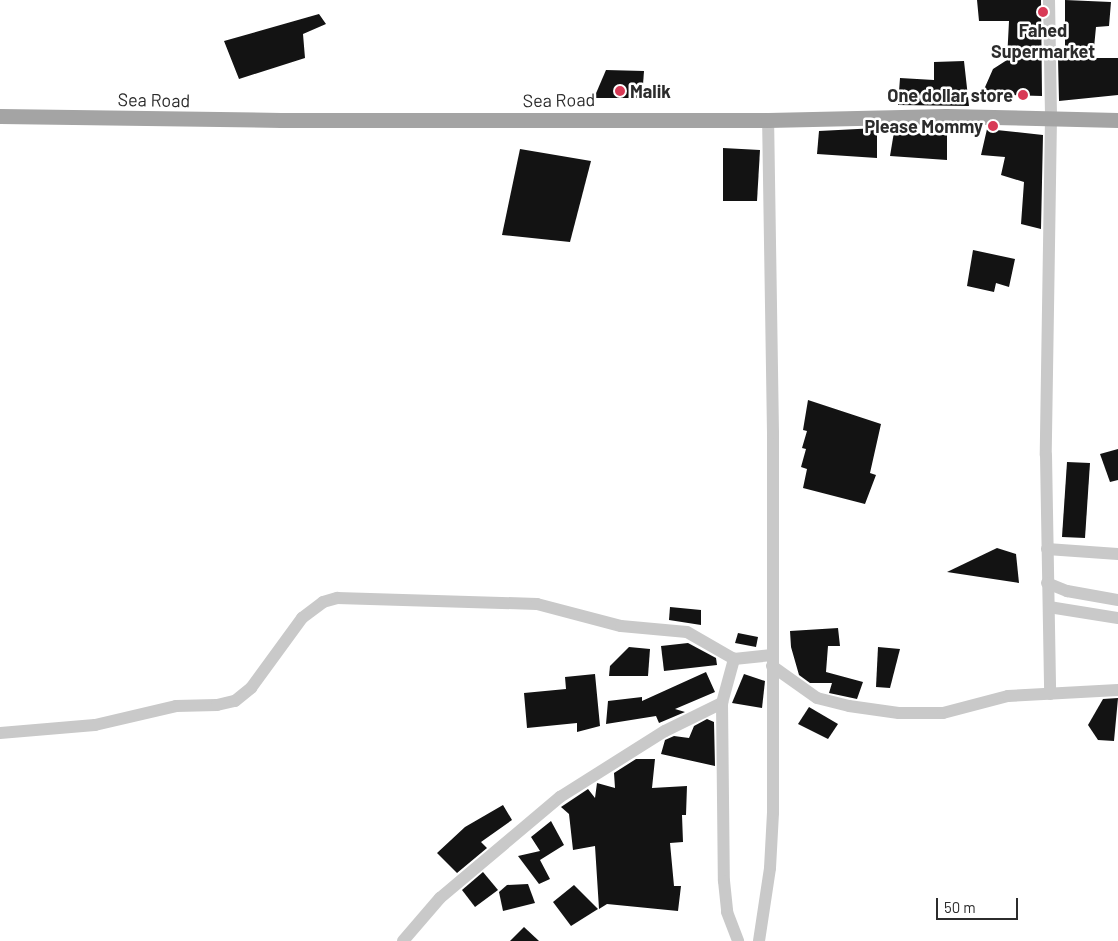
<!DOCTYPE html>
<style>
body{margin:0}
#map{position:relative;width:1118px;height:941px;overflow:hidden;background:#fff;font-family:Barlow,sans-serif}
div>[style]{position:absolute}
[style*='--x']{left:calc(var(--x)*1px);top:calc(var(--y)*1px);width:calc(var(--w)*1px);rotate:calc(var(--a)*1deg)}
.building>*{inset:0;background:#131313}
.minor>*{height:12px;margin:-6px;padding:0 6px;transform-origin:6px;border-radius:6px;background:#c9c9c9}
.major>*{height:15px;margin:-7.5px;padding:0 7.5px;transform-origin:7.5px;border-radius:7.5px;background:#a4a4a4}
.dots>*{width:14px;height:14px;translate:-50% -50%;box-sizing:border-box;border:2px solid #fff;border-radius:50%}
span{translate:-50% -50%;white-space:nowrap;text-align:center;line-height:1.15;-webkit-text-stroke:5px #fff;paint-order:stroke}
.poi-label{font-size:18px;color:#2c2c2c;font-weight:700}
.left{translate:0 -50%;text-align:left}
.right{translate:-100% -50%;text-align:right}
.street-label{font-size:18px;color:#2c2c2c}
.scale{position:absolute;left:936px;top:898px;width:82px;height:22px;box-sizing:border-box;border:2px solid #2c2c2c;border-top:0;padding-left:6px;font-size:15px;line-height:18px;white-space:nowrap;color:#2c2c2c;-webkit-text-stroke:4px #fff;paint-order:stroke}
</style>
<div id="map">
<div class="building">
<i style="clip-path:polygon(977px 0,1041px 0,1042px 96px,982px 94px,993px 69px,1007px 60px,1009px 21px,979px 21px)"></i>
<i style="clip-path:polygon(1065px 0,1111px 2px,1109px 26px,1096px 27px,1093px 58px,1118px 58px,1118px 95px,1059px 101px,1058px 58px,1065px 58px)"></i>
<i style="clip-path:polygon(319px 14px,326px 24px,303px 34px,305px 58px,239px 79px,224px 41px)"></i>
<i style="clip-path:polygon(964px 61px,969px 106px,898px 105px,900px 78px,934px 80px,934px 62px)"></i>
<i style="clip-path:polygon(606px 70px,644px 71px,642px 98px,594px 98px)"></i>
<i style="clip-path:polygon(877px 128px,877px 158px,817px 154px,819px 131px)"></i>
<i style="clip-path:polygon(987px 129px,1043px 135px,1041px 229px,1021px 224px,1024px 182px,1001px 175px,1005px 157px,981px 155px)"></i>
<i style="clip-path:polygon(894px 132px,947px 135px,947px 160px,890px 156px)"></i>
<i style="clip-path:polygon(723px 148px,760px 150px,757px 201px,723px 201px)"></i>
<i style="clip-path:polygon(520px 149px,591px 161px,570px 242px,502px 235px)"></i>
<i style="clip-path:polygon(973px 250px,1015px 259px,1009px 287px,996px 283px,994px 292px,967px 286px)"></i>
<i style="clip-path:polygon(808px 400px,881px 424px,870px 473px,876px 475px,865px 504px,803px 488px,807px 469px,801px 467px,806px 449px,802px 448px,807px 431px,803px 430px)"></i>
<i style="clip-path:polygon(1118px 449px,1118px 480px,1110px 482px,1100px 454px)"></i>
<i style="clip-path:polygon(1067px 462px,1090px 463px,1085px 538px,1062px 537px)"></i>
<i style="clip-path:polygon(997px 548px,1016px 554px,1019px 583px,947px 572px)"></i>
<i style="clip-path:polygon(670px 607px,701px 610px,701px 625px,669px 620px)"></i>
<i style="clip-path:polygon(838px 628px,840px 646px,828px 646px,826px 672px,863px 682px,857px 699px,829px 693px,832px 683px,810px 683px,799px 675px,791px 647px,790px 631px)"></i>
<i style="clip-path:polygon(738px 633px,758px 637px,756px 647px,735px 643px)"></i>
<i style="clip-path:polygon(688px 643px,716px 658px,717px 665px,664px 671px,661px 646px)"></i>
<i style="clip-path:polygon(629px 647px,650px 649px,648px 676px,609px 676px,610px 666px)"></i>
<i style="clip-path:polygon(878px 647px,900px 649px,890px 688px,876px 687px)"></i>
<i style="clip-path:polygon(706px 672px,715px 692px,675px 709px,685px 712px,659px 723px,656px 716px,606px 724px,608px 701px,642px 697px,642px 701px)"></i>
<i style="clip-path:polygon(595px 674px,600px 726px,577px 732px,577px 723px,527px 728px,524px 693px,566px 689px,565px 677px)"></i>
<i style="clip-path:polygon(744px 674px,765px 681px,762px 708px,732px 703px)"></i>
<i style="clip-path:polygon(1118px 698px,1114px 741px,1098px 740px,1088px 725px,1103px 699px)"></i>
<i style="clip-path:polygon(809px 707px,838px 724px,828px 739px,798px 724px)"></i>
<i style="clip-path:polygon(707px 719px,714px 722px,715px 766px,661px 754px,665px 740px,674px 736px,689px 738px,694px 726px)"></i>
<i style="clip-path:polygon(636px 759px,655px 759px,652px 788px,687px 786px,686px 815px,682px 815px,683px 842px,670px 843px,674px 886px,681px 886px,678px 911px,607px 904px,599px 909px,595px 846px,573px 850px,569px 814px,561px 807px,588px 789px,595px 798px,597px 783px,615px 788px,614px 773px)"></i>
<i style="clip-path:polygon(503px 805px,512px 820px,481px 842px,487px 848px,457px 873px,437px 853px,465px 827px)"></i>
<i style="clip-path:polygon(551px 821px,564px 845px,540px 860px,550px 879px,539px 884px,518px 856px,540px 851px,531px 837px)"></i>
<i style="clip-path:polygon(483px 872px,498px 890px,475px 907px,462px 890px)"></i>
<i style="clip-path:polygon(528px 884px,535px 903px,503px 911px,499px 892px,507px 885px)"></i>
<i style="clip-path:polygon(574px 885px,598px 909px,571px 926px,553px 902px)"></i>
<i style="clip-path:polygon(524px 927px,539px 941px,510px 941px)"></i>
</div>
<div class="minor">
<i style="--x:1049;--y:0;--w:118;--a:89"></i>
<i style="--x:1051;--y:118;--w:337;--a:90.9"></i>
<i style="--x:1046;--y:455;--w:239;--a:89"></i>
<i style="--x:1047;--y:549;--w:71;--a:4"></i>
<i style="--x:1047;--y:583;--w:22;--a:22"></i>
<i style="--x:1067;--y:591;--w:52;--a:10"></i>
<i style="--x:1049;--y:607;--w:70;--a:9.1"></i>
<i style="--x:772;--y:666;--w:55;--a:35.4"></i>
<i style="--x:817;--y:698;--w:33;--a:14"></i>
<i style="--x:849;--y:706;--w:50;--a:8"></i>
<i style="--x:899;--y:713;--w:44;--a:0"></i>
<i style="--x:943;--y:713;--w:67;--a:-14.7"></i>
<i style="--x:1008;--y:696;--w:110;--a:-3.1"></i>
<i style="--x:722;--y:703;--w:178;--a:89.4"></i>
<i style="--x:724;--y:881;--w:31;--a:84"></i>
<i style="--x:727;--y:912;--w:31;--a:69"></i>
<i style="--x:0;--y:733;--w:95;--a:-4.8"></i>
<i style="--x:95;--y:725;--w:83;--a:-13.2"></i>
<i style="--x:176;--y:706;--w:41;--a:-1.4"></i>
<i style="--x:217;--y:705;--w:18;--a:-13"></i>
<i style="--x:235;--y:701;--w:21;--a:-39"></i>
<i style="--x:251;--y:688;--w:87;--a:-53.9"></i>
<i style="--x:302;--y:618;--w:26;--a:-37"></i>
<i style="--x:323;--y:602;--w:15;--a:-16"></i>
<i style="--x:337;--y:598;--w:200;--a:1.7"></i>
<i style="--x:537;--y:604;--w:87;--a:14.7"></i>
<i style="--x:621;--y:626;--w:66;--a:5.2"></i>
<i style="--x:687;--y:632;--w:54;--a:29.9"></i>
<i style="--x:734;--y:659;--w:38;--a:-6"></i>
<i style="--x:403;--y:941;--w:57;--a:-49.3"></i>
<i style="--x:440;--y:898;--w:157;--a:-40.1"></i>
<i style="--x:560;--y:797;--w:124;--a:-32.2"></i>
<i style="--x:665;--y:731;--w:64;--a:-26.2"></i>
<i style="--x:722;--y:703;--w:46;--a:-74.7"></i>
<i style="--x:759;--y:941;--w:74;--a:-81.4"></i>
<i style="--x:770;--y:868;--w:55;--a:-86.9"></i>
<i style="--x:773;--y:813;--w:380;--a:-90"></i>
<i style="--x:773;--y:433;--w:313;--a:-90.9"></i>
</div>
<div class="major">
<i style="--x:0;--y:116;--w:281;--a:0.8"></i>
<i style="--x:281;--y:120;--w:487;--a:0"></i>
<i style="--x:768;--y:120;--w:178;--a:-1.3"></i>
<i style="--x:946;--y:116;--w:172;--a:1.3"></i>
</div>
<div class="dots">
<i style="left:1043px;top:12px;background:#d83a56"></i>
<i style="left:620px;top:91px;background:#d83a56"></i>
<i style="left:1023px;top:95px;background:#d83a56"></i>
<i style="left:993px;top:126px;background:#d83a56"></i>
</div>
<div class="poi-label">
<span style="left:1043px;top:41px">Fahed<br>Supermarket</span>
<span class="left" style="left:630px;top:91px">Malik</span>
<span class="right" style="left:1013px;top:95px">One dollar store</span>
<span class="right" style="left:983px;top:126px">Please Mommy</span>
</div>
<div class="street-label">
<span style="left:154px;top:100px;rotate:1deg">Sea Road</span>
<span style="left:559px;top:100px;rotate:-1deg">Sea Road</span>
</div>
<div class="scale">50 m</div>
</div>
